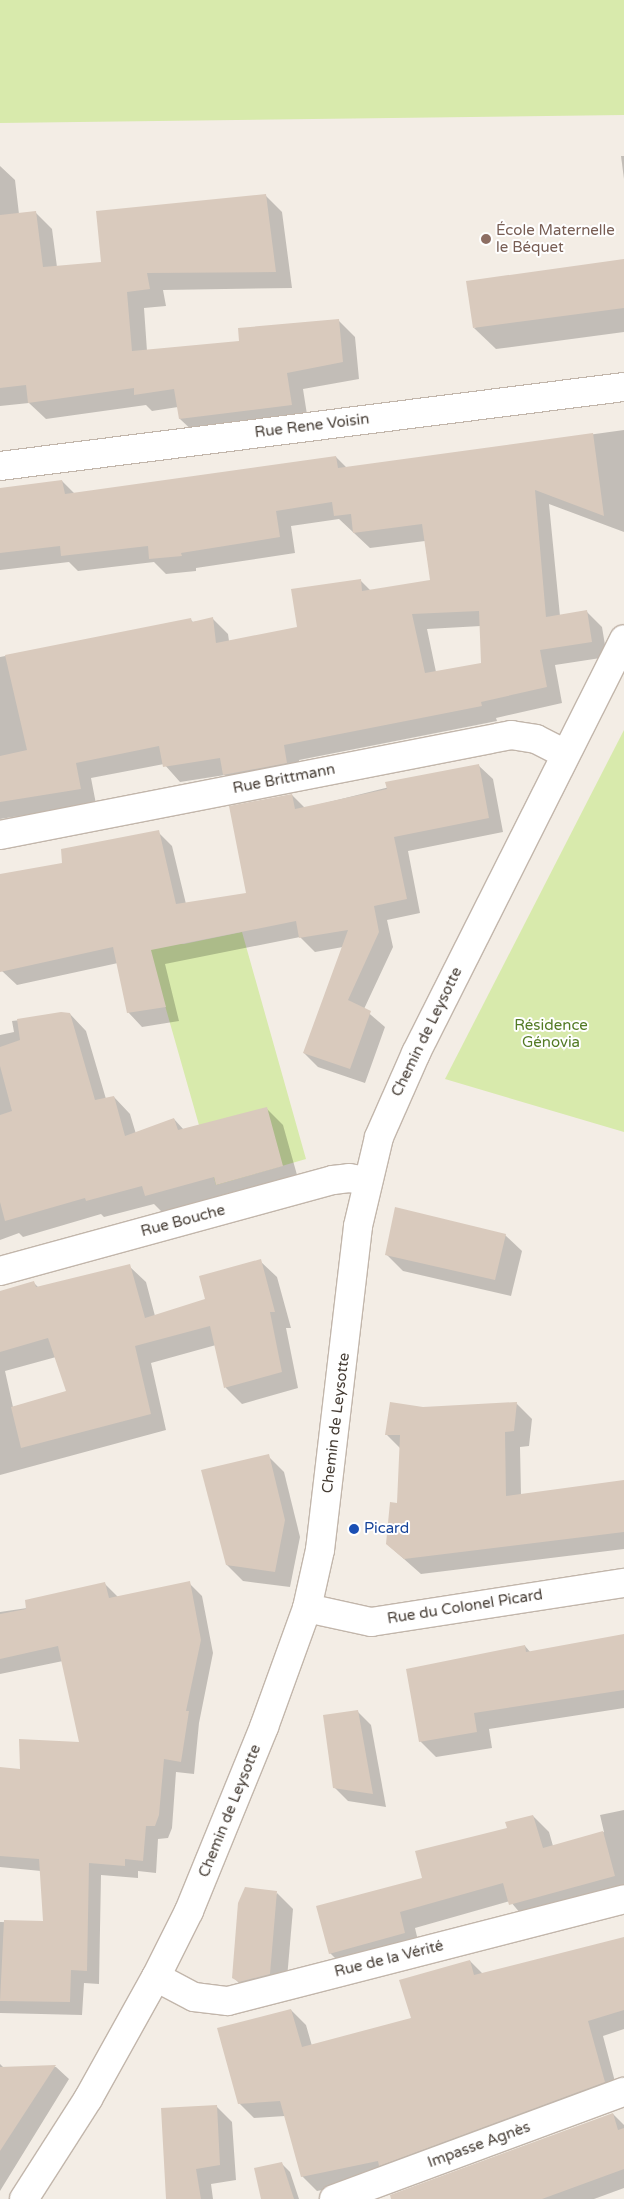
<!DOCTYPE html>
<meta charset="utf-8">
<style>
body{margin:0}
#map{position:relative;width:624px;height:2199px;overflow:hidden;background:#f3ede5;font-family:"Varela Round",sans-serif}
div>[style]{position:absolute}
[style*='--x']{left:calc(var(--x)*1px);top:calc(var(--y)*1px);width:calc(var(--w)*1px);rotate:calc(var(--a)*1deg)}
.green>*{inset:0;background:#d8eaac}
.shadow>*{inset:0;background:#0003}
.building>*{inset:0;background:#d9cabd}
.roads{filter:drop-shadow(1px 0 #c2b6ab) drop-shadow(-1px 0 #c2b6ab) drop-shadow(0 1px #c2b6ab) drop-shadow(0 -1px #c2b6ab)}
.minor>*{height:28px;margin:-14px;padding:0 14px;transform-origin:14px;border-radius:14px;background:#fff}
.dots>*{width:14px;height:14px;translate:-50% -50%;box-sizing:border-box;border:2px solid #fff;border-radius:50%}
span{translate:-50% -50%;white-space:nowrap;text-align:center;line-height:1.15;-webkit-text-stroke:4px #fff;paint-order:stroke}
.education-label{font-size:15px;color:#785e54}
.left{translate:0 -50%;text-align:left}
.street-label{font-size:15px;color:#463d35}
.park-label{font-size:15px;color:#537b25}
.transit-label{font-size:15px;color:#164399}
</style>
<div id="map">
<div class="green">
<i style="clip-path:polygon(0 0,624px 0,624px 115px,0 123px)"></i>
<i style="clip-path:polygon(624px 730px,624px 1132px,445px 1079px)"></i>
<i style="clip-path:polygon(242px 932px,306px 1159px,216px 1185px,162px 995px,127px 942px,184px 944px)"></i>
</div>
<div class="shadow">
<i style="clip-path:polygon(621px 156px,624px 156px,624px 179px)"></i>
<i style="clip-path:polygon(0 166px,15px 180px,19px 214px,36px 213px,52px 229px,57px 267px,102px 263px,265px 195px,282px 212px,292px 288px,163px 290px,166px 306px,144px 308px,147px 351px,240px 342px,338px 320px,355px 337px,359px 379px,303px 389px,308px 421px,197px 435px,180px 419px,178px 407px,152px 411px,146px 405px,46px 419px,29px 403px,0 406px)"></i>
<i style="clip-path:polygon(624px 260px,624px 332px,496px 349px,474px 328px)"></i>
<i style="clip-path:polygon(evenodd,624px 430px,624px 532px,549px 504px,560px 616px,587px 612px,602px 627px,607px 657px,555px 665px,562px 703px,496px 718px,497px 721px,299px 760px,302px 778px,240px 790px,225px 775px,180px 782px,164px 764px,91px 778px,96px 804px,0 819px,0 657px,191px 620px,193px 622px,213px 619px,228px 634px,229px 641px,298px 628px,360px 580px,371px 591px,431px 581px,425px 541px,370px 548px,339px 519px,291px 526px,295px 553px,196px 568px,196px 571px,166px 574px,154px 562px,78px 571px,69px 562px,0 570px,0 489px,62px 481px,75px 494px,336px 457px,347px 468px,624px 430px,481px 626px,483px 664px,436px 672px,427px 629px,481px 626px)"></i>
<i style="clip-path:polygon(478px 765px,493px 779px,503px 832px,408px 851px,420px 913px,387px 920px,393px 947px,364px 1009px,385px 1027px,365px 1083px,318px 1067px,304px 1053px,343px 947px,315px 952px,300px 937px,165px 964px,179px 1021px,142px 1027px,128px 1012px,118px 963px,17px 985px,2px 971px,0 876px,64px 864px,158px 832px,172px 846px,186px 904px,247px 894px,292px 795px,305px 808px)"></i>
<i style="clip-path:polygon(70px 1014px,86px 1031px,106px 1099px,114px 1097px,130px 1114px,136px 1134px,174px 1119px,184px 1130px,266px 1108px,283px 1125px,299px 1182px,234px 1201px,227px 1194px,162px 1212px,154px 1204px,104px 1217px,101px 1214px,23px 1237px,19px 1233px,0 1240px,0 1035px,14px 1032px,12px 1021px)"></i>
<i style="clip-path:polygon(505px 1235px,522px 1251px,511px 1296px,403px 1271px,387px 1255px)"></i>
<i style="clip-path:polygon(evenodd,260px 1261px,277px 1277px,291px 1328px,286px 1328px,298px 1388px,242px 1404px,226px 1388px,216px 1345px,151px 1363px,166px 1430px,0 1475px,0 1292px,34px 1283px,39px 1288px,129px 1266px,146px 1282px,155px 1316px,206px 1300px,260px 1261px,56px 1357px,67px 1392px,13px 1407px,5px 1371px,56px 1357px)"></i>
<i style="clip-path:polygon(516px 1403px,532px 1419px,529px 1446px,520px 1447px,521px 1495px,624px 1481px,624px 1549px,421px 1574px,387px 1544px,398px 1505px,401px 1449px,387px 1435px,423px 1408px)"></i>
<i style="clip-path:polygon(268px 1456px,284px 1472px,300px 1537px,290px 1587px,243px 1581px,227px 1565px)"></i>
<i style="clip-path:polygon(189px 1583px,202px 1596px,213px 1653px,199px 1723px,194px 1774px,176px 1772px,172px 1828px,168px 1838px,158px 1839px,156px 1873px,138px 1871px,138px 1878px,101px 1875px,99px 1984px,84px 1983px,82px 2015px,0 2013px,0 1922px,44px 1923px,41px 1871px,0 1867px,0 1769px,21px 1770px,81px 1743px,63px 1661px,0 1674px,0 1612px,27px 1608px,105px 1584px,118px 1597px)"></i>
<i style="clip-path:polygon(624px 1636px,624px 1708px,489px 1729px,492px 1748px,436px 1757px,420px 1741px,525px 1646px,531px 1653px)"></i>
<i style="clip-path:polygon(357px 1711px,371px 1725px,386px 1807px,348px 1801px,334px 1787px)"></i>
<i style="clip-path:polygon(624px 1810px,624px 1894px,526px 1920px,510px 1901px,415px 1928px,420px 1949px,346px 1969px,330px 1953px,423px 1879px,533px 1816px,549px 1832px,553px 1846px,604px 1832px,600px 1815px)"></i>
<i style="clip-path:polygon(277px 1893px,293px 1909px,286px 1990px,250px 1994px,234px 1978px)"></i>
<i style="clip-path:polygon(624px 1938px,624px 2029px,603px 2036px,619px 2097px,391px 2176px,317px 2191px,302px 2176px,285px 2116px,254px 2118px,239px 2103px,291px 2010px,306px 2025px,312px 2046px,412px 2019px,470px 1961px,483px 1974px)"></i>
<i style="clip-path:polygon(0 2064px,4px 2068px,56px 2067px,69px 2079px,0 2191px)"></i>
<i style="clip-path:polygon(216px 2106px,232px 2122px,236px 2180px,211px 2184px,213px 2199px,167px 2199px)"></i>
<i style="clip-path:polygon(613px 2114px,624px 2125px,624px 2188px,594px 2199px,411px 2199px)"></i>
<i style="clip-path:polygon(281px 2163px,290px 2172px,299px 2199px,262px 2199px)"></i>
</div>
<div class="building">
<i style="clip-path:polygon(266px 194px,276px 272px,147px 273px,150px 289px,127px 292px,132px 351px,239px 341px,238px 328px,339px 319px,343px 362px,287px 373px,292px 405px,179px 419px,174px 389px,134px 395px,134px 388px,28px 403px,26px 385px,0 388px,0 215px,36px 211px,43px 267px,101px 262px,96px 211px)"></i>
<i style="clip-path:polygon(624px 259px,624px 308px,473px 328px,466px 281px)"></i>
<i style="clip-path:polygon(evenodd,593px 433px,604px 516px,535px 490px,546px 617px,587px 610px,592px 642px,540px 650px,547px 687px,481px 702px,482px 706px,284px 745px,287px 763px,223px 775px,220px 758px,163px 767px,159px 746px,76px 763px,81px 789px,0 802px,0 756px,27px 750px,5px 655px,191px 618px,192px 622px,213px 617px,216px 643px,297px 627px,291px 589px,361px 579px,362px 591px,430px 580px,422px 524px,353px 533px,351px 514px,334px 516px,332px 502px,276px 511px,280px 537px,181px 553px,182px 556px,149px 559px,148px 546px,61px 556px,60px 546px,0 553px,0 488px,62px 480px,65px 494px,336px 456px,338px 468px,593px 433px,479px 611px,481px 663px,425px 673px,412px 614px,479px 611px)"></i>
<i style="clip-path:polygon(479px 764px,489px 818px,394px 837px,407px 899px,374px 906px,379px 932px,348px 1000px,371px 1011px,350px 1069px,303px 1053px,348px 930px,299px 938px,296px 921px,151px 950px,166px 1007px,127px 1013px,113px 947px,0 972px,0 874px,62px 863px,61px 849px,159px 830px,176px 904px,246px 893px,229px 806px,292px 794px,295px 809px,387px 789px,385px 782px)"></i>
<i style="clip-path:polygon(61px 1012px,70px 1013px,95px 1100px,114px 1096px,125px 1136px,174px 1118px,178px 1130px,267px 1107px,283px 1166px,216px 1185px,214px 1177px,145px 1196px,142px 1186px,86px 1201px,85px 1198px,5px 1221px,0 1202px,0 1115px,12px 1111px,0 1066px,0 1047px,20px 1040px,17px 1019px)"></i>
<i style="clip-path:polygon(395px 1207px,506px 1234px,495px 1280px,385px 1255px)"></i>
<i style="clip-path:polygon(261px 1259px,275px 1312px,270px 1312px,282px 1372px,224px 1388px,210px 1326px,135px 1346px,151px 1414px,21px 1448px,11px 1407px,66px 1391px,48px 1338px,0 1352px,0 1291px,34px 1281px,36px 1287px,130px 1264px,145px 1318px,205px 1299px,199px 1276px)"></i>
<i style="clip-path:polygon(390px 1402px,423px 1407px,517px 1402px,514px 1431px,505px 1432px,506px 1496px,624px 1480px,624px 1532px,404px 1559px,386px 1544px,390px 1502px,397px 1503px,400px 1435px,385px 1435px)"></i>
<i style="clip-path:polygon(269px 1454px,285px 1520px,275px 1572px,226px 1565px,201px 1470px)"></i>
<i style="clip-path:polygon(190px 1581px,201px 1640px,186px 1711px,189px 1711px,181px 1762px,164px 1759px,159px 1815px,155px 1826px,146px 1826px,143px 1861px,125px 1859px,125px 1866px,89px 1863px,87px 1971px,71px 1970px,70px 2002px,0 2001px,4px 1920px,43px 1921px,39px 1859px,0 1856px,0 1767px,20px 1769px,19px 1739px,79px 1742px,58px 1646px,0 1659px,0 1614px,26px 1609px,25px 1600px,105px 1582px,109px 1598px)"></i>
<i style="clip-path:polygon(624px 1634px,624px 1690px,474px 1713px,477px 1732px,419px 1742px,406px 1669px,525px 1645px,526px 1652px)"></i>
<i style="clip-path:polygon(358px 1710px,373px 1794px,333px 1788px,323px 1715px)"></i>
<i style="clip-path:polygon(533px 1815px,543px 1848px,603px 1831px,615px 1876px,509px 1905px,503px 1883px,400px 1912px,405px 1933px,329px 1954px,316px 1906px,422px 1878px,415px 1851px,507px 1828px,505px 1822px)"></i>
<i style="clip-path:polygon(245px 1887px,277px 1891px,270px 1974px,239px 1982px,232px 1978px,238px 1903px)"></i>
<i style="clip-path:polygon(624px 1937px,624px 2010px,588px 2021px,605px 2082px,379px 2166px,378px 2161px,301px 2177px,280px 2101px,238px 2104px,217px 2028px,291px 2009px,302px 2047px,411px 2018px,399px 1980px,470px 1960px,474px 1975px)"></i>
<i style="clip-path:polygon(56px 2065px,0 2151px,0 2067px)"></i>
<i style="clip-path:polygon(217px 2105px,220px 2165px,196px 2169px,201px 2199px,166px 2199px,161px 2108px)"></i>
<i style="clip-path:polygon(613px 2113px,618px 2130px,624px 2128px,624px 2169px,542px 2199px,391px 2199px,390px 2195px)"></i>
<i style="clip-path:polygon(282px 2162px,294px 2199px,261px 2199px,254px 2168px)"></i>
</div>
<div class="roads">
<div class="minor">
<i style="--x:0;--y:466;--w:629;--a:-7.22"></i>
<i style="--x:0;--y:835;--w:521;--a:-11.07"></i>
<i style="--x:511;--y:735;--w:25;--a:9"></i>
<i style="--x:536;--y:739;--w:33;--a:27"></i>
<i style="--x:0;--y:1271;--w:345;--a:-15.3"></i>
<i style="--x:333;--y:1180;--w:16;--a:-7"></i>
<i style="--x:349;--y:1178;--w:18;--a:9"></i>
<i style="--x:307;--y:1608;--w:66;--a:12.3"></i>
<i style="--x:371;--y:1622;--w:256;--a:-8.8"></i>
<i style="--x:156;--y:1977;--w:43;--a:27.8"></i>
<i style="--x:194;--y:1997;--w:34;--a:7"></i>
<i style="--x:228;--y:2001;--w:409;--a:-14.4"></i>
<i style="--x:24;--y:2199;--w:119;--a:-57.4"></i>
<i style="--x:88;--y:2099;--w:140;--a:-60.9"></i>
<i style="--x:156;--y:1977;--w:74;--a:-63.4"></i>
<i style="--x:189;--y:1911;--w:199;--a:-67.8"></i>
<i style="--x:264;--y:1727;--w:127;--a:-70.1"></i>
<i style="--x:307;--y:1608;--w:59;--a:-77.4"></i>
<i style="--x:320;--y:1550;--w:326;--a:-83.3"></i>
<i style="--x:358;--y:1226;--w:91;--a:-76.7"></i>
<i style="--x:379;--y:1137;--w:92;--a:-66.2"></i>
<i style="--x:416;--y:1053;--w:463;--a:-63.3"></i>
<i style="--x:334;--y:2199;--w:309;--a:-20.3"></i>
</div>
</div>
<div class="dots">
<i style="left:486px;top:239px;background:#8d6e63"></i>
<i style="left:354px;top:1529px;background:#1a4fb4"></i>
</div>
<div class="education-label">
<span class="left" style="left:496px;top:239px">École Maternelle<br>le Béquet</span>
</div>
<div class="street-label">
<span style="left:312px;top:426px;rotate:-7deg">Rue Rene Voisin</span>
<span style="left:284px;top:779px;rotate:-11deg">Rue Brittmann</span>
<span style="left:427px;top:1032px;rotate:-64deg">Chemin de Leysotte</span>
<span style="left:183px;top:1221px;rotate:-15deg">Rue Bouche</span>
<span style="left:336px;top:1423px;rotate:-83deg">Chemin de Leysotte</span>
<span style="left:465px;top:1607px;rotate:-9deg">Rue du Colonel Picard</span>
<span style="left:230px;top:1811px;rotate:-68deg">Chemin de Leysotte</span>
<span style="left:389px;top:1959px;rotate:-14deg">Rue de la Vérité</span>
<span style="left:479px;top:2145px;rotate:-20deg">Impasse Agnès</span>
</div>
<div class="park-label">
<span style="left:551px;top:1034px">Résidence<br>Génovia</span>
</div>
<div class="transit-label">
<span class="left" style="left:364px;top:1529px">Picard</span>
</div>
</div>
